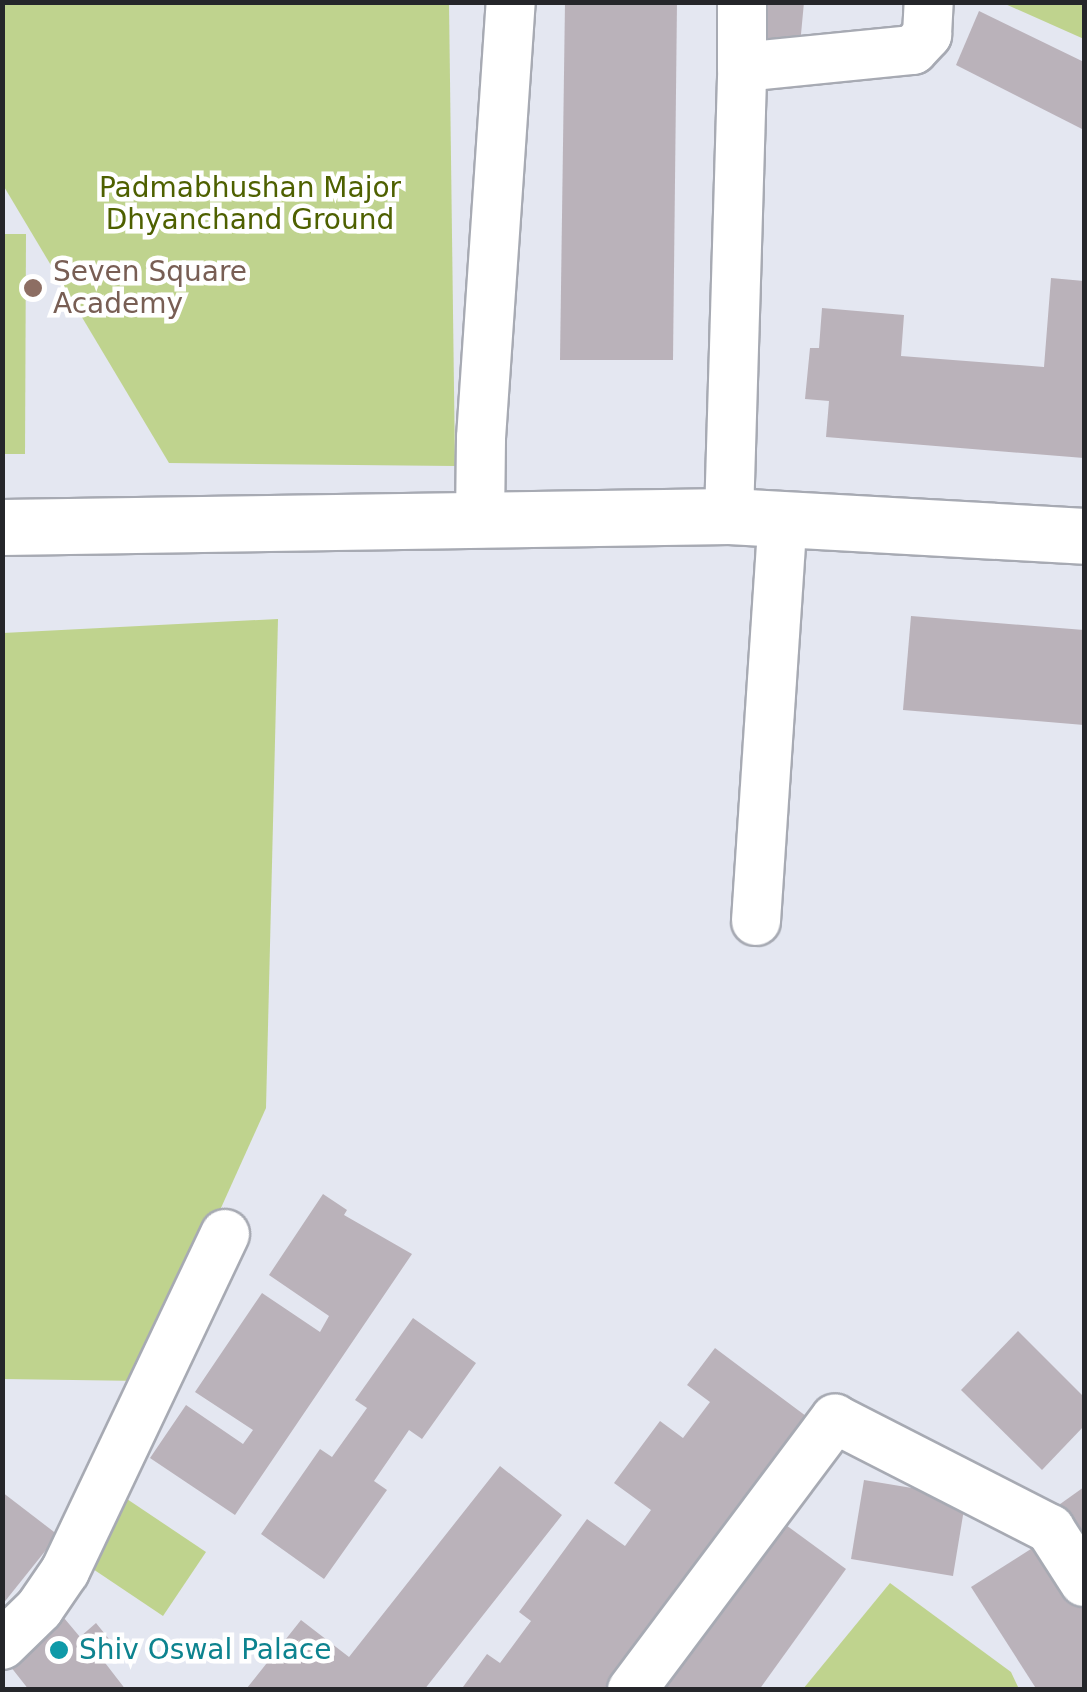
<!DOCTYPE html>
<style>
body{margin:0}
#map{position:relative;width:1087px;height:1692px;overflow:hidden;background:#e4e7f1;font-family:"DejaVu Sans",sans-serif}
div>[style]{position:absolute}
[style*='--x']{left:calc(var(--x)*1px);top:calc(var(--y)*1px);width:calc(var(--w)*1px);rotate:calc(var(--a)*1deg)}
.green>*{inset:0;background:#bfd38e}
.building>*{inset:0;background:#bab2ba}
.roads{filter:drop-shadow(2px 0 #a7aab3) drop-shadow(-2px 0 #a7aab3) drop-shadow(0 2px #a7aab3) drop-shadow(0 -2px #a7aab3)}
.street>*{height:48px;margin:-24px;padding:0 24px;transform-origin:24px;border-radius:24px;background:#fff}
.secondary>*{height:55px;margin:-27.5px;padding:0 27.5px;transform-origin:27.5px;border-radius:27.5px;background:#fff}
.dots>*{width:28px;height:28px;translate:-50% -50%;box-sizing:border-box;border:5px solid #fff;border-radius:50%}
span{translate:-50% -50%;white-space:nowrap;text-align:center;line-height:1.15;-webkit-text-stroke:9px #fff;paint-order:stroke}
.park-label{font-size:28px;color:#4e6000}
.education-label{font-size:28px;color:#785e54}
.left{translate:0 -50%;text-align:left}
.culture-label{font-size:28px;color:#0d838f}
.frame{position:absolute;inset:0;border:5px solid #25262a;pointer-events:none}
</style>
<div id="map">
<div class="green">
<i style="clip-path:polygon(3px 2px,449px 3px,455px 466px,169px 463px,3px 185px)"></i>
<i style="clip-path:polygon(1003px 3px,1084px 3px,1084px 39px)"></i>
<i style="clip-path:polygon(2px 234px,26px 234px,25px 454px,3px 454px)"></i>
<i style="clip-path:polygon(278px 619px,266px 1108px,143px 1381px,3px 1379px,3px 633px)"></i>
<i style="clip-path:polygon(124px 1497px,206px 1552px,163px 1616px,81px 1561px)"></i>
<i style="clip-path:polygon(890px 1583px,1011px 1672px,1019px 1689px,803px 1689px)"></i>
</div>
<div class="building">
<i style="clip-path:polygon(565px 2px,677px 2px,673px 360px,560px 360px)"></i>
<i style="clip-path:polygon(755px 2px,804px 2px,800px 45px,752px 42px)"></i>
<i style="clip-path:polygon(979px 11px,1084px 62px,1084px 130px,956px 65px)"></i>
<i style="clip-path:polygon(1051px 278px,1084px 281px,1084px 458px,826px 437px,829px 401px,805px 399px,810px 348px,819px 348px,822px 308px,904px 315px,901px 356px,1044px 367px)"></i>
<i style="clip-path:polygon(911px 616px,1084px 630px,1084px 725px,903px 710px)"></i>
<i style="clip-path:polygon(323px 1194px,347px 1210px,344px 1215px,412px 1254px,235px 1515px,150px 1458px,186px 1405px,243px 1444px,253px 1430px,195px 1392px,262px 1293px,320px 1332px,329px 1316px,269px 1275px)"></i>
<i style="clip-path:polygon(413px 1318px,476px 1363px,422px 1439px,409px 1430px,374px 1481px,387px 1490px,324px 1579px,261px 1534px,320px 1449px,332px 1457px,367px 1408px,355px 1400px)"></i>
<i style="clip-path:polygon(1018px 1331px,1084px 1397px,1084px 1426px,1042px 1470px,961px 1390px)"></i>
<i style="clip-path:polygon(715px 1348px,814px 1422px,614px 1690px,463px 1687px,487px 1654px,500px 1663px,531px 1621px,519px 1612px,587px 1519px,625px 1546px,651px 1510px,614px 1483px,660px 1421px,683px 1438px,710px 1402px,687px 1385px)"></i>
<i style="clip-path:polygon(500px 1466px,562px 1515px,424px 1690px,247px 1688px,301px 1620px,349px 1657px)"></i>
<i style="clip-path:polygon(864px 1480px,966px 1497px,953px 1576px,851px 1559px)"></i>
<i style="clip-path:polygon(1084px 1487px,1084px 1549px,1056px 1507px)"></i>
<i style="clip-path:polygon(2px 1492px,58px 1535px,2px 1605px)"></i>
<i style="clip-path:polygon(775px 1517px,846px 1569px,759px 1690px,650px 1690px)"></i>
<i style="clip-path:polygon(1045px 1540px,1084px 1602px,1084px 1690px,1037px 1690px,971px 1587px)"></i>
<i style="clip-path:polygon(59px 1612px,80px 1637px,96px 1623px,113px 1644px,99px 1655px,126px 1690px,29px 1690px,3px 1657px)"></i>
</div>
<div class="roads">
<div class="street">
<i style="--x:742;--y:2;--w:65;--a:90"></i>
<i style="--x:742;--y:67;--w:172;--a:-5.7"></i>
<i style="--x:913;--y:50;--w:21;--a:-47"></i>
<i style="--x:927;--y:35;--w:33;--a:-87"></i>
<i style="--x:729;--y:516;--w:449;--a:-88.3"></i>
<i style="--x:480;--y:521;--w:83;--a:-89.3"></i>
<i style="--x:481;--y:438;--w:437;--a:-86.1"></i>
<i style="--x:756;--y:921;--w:403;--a:-86.2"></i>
<i style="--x:2;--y:1645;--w:52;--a:-44.2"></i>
<i style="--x:39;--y:1609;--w:46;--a:-55.6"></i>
<i style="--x:65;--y:1571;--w:373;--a:-64.6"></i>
<i style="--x:632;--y:1690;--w:339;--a:-53.2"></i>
<i style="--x:835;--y:1419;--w:242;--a:27.1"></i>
<i style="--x:1050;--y:1529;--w:63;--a:57.3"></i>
</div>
<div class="secondary">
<i style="--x:2;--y:527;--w:727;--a:-0.87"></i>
<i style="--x:729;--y:516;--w:356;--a:3.2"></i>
</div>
</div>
<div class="dots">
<i style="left:33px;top:288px;background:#8d6e63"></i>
<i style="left:59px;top:1650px;background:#0f9aa8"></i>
</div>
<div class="park-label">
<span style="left:250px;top:204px">Padmabhushan Major<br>Dhyanchand Ground</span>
</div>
<div class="education-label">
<span class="left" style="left:53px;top:288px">Seven Square<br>Academy</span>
</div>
<div class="culture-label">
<span class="left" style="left:79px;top:1650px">Shiv Oswal Palace</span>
</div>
<div class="frame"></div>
</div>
